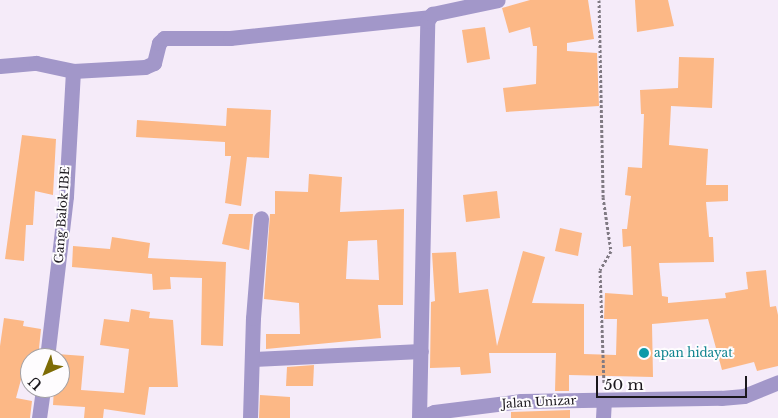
<!DOCTYPE html>
<style>
body{margin:0}
#map{position:relative;width:778px;height:418px;overflow:hidden;background:#f5ebf9;font-family:"Libre Baskerville",serif}
div>[style]{position:absolute}
[style*='--x']{left:calc(var(--x)*1px);top:calc(var(--y)*1px);width:calc(var(--w)*1px);rotate:calc(var(--a)*1deg)}
.building>*{inset:0;background:#fcb886}
.path>*{height:3px;margin-top:-1.5px;transform-origin:0;background:repeating-linear-gradient(90deg,#807a83 0 2.5px,transparent 0 5px)}
.street>*{height:15px;margin:-7.5px;padding:0 7.5px;transform-origin:7.5px;border-radius:7.5px;background:#a297c9}
.dots>*{width:14px;height:14px;translate:-50% -50%;box-sizing:border-box;border:2px solid #fefcfe;border-radius:50%}
span{translate:-50% -50%;white-space:nowrap;text-align:center;line-height:1.15;-webkit-text-stroke:4px #fefcfe;paint-order:stroke}
.street-label{font-size:12px;color:#1a171c}
.culture-label{font-size:12px;color:#0d838f}
.left{translate:0 -50%;text-align:left}
.north{position:absolute;left:20px;top:348px;width:50px;height:50px;box-sizing:border-box;background:#fefcfe;border:1px solid #a3a0a4;border-radius:50%;rotate:224deg;font-size:14px;font-weight:700;line-height:20px;text-align:center;color:#1a171c}
.north::after{content:'';display:block;margin:auto;width:18px;height:22px;background:#7e6c06;clip-path:polygon(50% 0,100% 100%,50% 72%,0 100%)}
.scale{position:absolute;left:596px;top:376px;width:151px;height:22px;box-sizing:border-box;border:2px solid #1a171c;border-top:0;padding-left:6px;font-size:15px;line-height:18px;white-space:nowrap;color:#1a171c;-webkit-text-stroke:4px #fefcfe;paint-order:stroke}
</style>
<div id="map">
<div class="building">
<i style="clip-path:polygon(530px 0,588px 0,594px 39px,567px 43px,567px 51px,597px 53px,599px 106px,506px 112px,503px 88px,536px 84px,537px 46px,533px 46px,530px 27px,509px 33px,502px 8px)"></i>
<i style="clip-path:polygon(635px 0,668px 0,674px 26px,637px 32px)"></i>
<i style="clip-path:polygon(485px 27px,490px 59px,467px 63px,462px 30px)"></i>
<i style="clip-path:polygon(679px 57px,714px 58px,712px 108px,671px 106px,669px 145px,708px 149px,706px 185px,728px 185px,728px 201px,706px 202px,709px 237px,713px 237px,714px 262px,659px 263px,662px 296px,668px 297px,668px 303px,726px 298px,725px 293px,748px 289px,746px 272px,766px 270px,770px 307px,776px 306px,778px 315px,778px 366px,757px 371px,754px 362px,722px 370px,708px 319px,652px 324px,653px 377px,569px 375px,569px 391px,555px 391px,556px 353px,489px 353px,491px 373px,461px 375px,460px 367px,430px 368px,431px 302px,435px 301px,432px 253px,456px 252px,459px 293px,488px 289px,497px 346px,523px 251px,545px 257px,532px 303px,584px 304px,584px 354px,616px 355px,617px 319px,604px 319px,605px 293px,633px 295px,631px 246px,623px 247px,622px 229px,627px 229px,631px 196px,625px 195px,628px 167px,642px 168px,644px 114px,641px 114px,640px 90px,678px 88px)"></i>
<i style="clip-path:polygon(227px 108px,271px 110px,269px 158px,247px 157px,241px 206px,225px 203px,231px 156px,225px 156px,225px 142px,136px 137px,137px 120px,226px 126px)"></i>
<i style="clip-path:polygon(22px 135px,56px 139px,53px 195px,35px 191px,33px 225px,26px 225px,24px 261px,5px 259px)"></i>
<i style="clip-path:polygon(evenodd,309px 174px,342px 177px,340px 212px,404px 209px,403px 305px,378px 305px,381px 338px,266px 349px,266px 334px,300px 334px,299px 303px,264px 299px,270px 214px,275px 214px,275px 191px,308px 192px,309px 174px,377px 240px,379px 280px,346px 279px,348px 241px,377px 240px)"></i>
<i style="clip-path:polygon(497px 191px,500px 218px,466px 222px,463px 195px)"></i>
<i style="clip-path:polygon(229px 214px,253px 214px,249px 250px,222px 244px)"></i>
<i style="clip-path:polygon(560px 228px,582px 233px,578px 256px,555px 251px)"></i>
<i style="clip-path:polygon(112px 237px,150px 243px,148px 258px,226px 262px,223px 346px,201px 345px,202px 278px,170px 277px,171px 289px,153px 290px,152px 274px,72px 267px,73px 246px,110px 249px)"></i>
<i style="clip-path:polygon(131px 309px,150px 312px,149px 318px,173px 320px,178px 387px,149px 387px,145px 415px,104px 409px,103px 418px,84px 418px,85px 407px,53px 405px,54px 388px,60px 388px,60px 358px,56px 358px,57px 354px,84px 356px,81px 390px,124px 393px,129px 349px,100px 345px,104px 319px,129px 322px)"></i>
<i style="clip-path:polygon(4px 318px,24px 321px,23px 326px,41px 329px,38px 358px,26px 361px,16px 398px,32px 401px,30px 418px,0 418px,0 346px)"></i>
<i style="clip-path:polygon(314px 365px,313px 386px,286px 386px,287px 367px)"></i>
<i style="clip-path:polygon(260px 395px,290px 397px,290px 418px,259px 418px)"></i>
<i style="clip-path:polygon(570px 410px,570px 418px,511px 418px,511px 412px)"></i>
</div>
<div class="path">
<i style="--x:599;--y:0;--w:197;--a:88.8"></i>
<i style="--x:603;--y:197;--w:55;--a:81.6"></i>
<i style="--x:611;--y:251;--w:22;--a:120"></i>
<i style="--x:600;--y:270;--w:114;--a:88"></i>
</div>
<div class="street">
<i style="--x:0;--y:66;--w:36;--a:-5"></i>
<i style="--x:36;--y:63;--w:38;--a:12"></i>
<i style="--x:73;--y:71;--w:72;--a:-3.2"></i>
<i style="--x:145;--y:67;--w:10;--a:-24"></i>
<i style="--x:154;--y:63;--w:21;--a:-76"></i>
<i style="--x:159;--y:43;--w:7;--a:-45"></i>
<i style="--x:164;--y:38;--w:66;--a:0"></i>
<i style="--x:230;--y:38;--w:200;--a:-6"></i>
<i style="--x:47;--y:358;--w:163;--a:-83.3"></i>
<i style="--x:66;--y:196;--w:125;--a:-86.8"></i>
<i style="--x:252;--y:359;--w:169;--a:-2.7"></i>
<i style="--x:39;--y:418;--w:30;--a:-82"></i>
<i style="--x:250;--y:418;--w:100;--a:-88.3"></i>
<i style="--x:253;--y:318;--w:100;--a:-85.4"></i>
<i style="--x:419;--y:418;--w:397;--a:-88.8"></i>
<i style="--x:427;--y:21;--w:9;--a:-54"></i>
<i style="--x:432;--y:14;--w:67;--a:-12"></i>
<i style="--x:420;--y:418;--w:15;--a:-23"></i>
<i style="--x:434;--y:412;--w:88;--a:-7.2"></i>
<i style="--x:521;--y:401;--w:200;--a:-0.9"></i>
<i style="--x:721;--y:398;--w:23;--a:-5"></i>
<i style="--x:744;--y:396;--w:37;--a:-22"></i>
<i style="--x:603;--y:418;--w:18;--a:-87"></i>
</div>
<div class="dots">
<i style="left:644px;top:353px;background:#0f9aa8"></i>
</div>
<div class="street-label">
<span style="left:62px;top:215px;rotate:-86deg">Gang Balok IBE</span>
<span style="left:539px;top:402px;rotate:-3deg">Jalan Unizar</span>
</div>
<div class="culture-label">
<span class="left" style="left:654px;top:353px">apan hidayat</span>
</div>
<div class="north">U</div>
<div class="scale">50 m</div>
</div>
